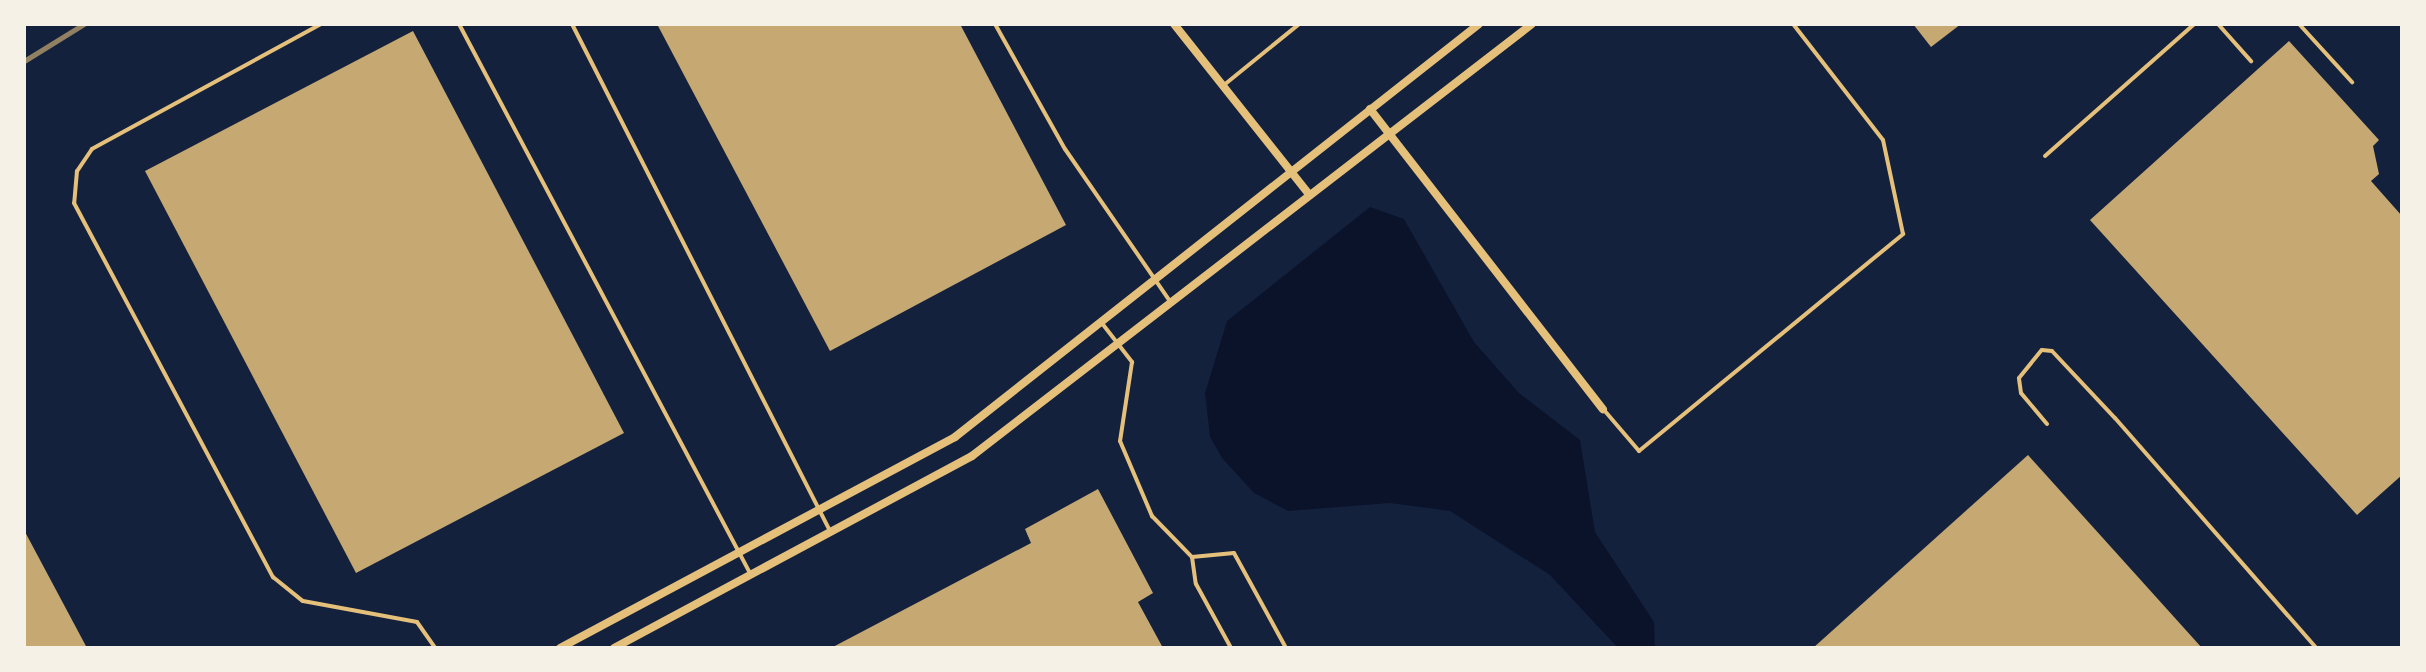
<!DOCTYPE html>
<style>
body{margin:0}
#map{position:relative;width:2426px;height:672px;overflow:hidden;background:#14213d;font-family:Figtree,sans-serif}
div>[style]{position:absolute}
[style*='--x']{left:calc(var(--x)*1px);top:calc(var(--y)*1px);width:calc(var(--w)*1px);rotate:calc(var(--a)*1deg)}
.water>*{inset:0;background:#0b132b}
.building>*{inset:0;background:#c6a872}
.service>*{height:4px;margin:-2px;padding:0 2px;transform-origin:2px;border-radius:2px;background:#e5c07b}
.minor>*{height:8px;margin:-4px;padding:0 4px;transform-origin:4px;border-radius:4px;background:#e5c07b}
.rail>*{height:5px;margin:-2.5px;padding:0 2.5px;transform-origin:2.5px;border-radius:2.5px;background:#918062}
span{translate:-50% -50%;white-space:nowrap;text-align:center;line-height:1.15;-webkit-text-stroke:6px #f6f1e7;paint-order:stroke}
.frame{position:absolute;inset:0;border:26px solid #f6f1e7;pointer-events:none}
</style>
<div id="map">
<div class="water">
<i style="clip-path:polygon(1370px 207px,1404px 219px,1474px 342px,1519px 393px,1580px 440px,1595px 532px,1654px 622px,1655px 648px,1618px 648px,1550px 575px,1450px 511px,1390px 503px,1288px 511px,1254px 493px,1222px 458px,1210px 437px,1205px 393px,1227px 321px)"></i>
</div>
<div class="building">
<i style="clip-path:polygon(657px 24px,960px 24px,1066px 225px,830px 351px)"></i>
<i style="clip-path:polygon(1913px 24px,1961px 24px,1931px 47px)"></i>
<i style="clip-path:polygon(413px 31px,624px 433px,356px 573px,145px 171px)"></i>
<i style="clip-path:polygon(2289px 41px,2379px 140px,2373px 146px,2379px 174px,2371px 181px,2402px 216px,2402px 475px,2357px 515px,2090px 220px)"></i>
<i style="clip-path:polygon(2028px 455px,2202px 648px,1813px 648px)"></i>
<i style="clip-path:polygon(1098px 489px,1153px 593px,1138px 602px,1163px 648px,831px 648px,1031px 543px,1025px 529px)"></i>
<i style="clip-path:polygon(24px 530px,87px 648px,24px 648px)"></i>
</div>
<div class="service">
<i style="--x:321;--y:24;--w:261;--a:151.4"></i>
<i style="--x:92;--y:149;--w:27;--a:124"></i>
<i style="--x:77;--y:171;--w:32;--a:95"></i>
<i style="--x:74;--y:203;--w:424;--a:62"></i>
<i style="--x:273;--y:577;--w:38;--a:39"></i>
<i style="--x:303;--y:601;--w:116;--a:10.4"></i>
<i style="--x:417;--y:622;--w:32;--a:55"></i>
<i style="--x:459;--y:24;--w:624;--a:62.08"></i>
<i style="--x:572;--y:24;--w:569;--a:63.03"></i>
<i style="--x:995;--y:24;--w:143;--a:60.8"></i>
<i style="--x:1065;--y:149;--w:185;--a:55.4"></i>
<i style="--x:2218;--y:24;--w:50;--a:48.3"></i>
<i style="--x:2299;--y:24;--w:79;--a:47.6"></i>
<i style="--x:1224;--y:85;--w:97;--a:-39.1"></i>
<i style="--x:2045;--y:156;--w:199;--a:-41.5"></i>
<i style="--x:1101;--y:322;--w:51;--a:52.2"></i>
<i style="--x:1132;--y:362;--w:80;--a:98.6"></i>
<i style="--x:1120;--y:441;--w:82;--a:66.9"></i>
<i style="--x:1152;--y:516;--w:57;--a:45.7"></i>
<i style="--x:1192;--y:557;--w:27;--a:82"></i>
<i style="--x:1196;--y:584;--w:73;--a:61.3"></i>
<i style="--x:1604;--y:410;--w:54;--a:49.5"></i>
<i style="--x:1639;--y:451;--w:342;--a:-39.4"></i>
<i style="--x:1903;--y:234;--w:96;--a:-102"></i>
<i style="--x:1883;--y:140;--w:147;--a:-127.8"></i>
<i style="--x:2047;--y:424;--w:40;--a:-130"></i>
<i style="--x:2021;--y:393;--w:15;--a:-98"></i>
<i style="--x:2019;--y:378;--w:36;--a:-51"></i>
<i style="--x:2042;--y:350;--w:10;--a:6"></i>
<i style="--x:2052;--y:351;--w:92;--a:46.8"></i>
<i style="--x:2115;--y:418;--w:305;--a:48.8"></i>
<i style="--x:1192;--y:557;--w:42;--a:-5.4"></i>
<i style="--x:1234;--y:553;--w:108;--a:61.3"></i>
</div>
<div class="minor">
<i style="--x:1174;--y:24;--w:216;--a:51.6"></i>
<i style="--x:1370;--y:109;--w:380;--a:52.2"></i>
<i style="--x:560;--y:648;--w:448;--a:-28.1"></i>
<i style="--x:955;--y:437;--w:667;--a:-38.24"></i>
<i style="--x:614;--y:648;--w:406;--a:-28.2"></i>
<i style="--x:972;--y:456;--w:707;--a:-37.65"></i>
</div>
<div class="rail">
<i style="--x:24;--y:61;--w:70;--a:-31.7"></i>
</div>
<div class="frame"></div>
</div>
